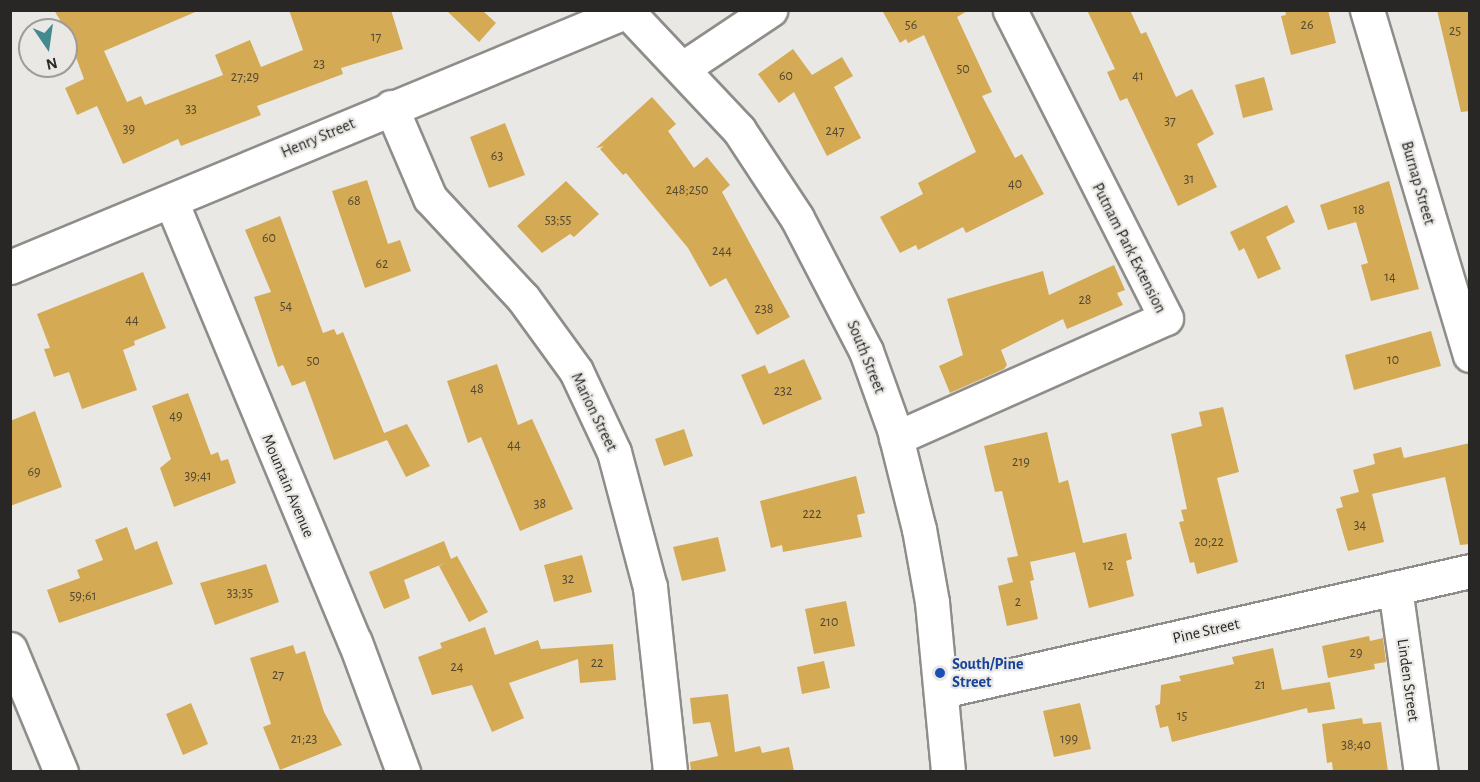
<!DOCTYPE html>
<style>
body{margin:0}
#map{position:relative;width:1480px;height:782px;overflow:hidden;background:#eae8e4;font-family:"Alegreya Sans",sans-serif}
div>[style]{position:absolute}
[style*='--x']{left:calc(var(--x)*1px);top:calc(var(--y)*1px);width:calc(var(--w)*1px);rotate:calc(var(--a)*1deg)}
.building>*{inset:0;background:#d4aa55}
.roads{filter:drop-shadow(2px 0 #8f8d8a) drop-shadow(-2px 0 #8f8d8a) drop-shadow(0 2px #8f8d8a) drop-shadow(0 -2px #8f8d8a)}
.minor>*{height:33px;margin:-16.5px;padding:0 16.5px;transform-origin:16.5px;border-radius:16.5px;background:#fff}
.major>*{height:33px;margin:-16.5px;padding:0 16.5px;transform-origin:16.5px;border-radius:16.5px;background:#fff}
.dots>*{width:16px;height:16px;translate:-50% -50%;box-sizing:border-box;border:3px solid #eae8e4;border-radius:50%}
span{translate:-50% -50%;white-space:nowrap;text-align:center;line-height:1.15;-webkit-text-stroke:4.5px #eae8e4;paint-order:stroke}
.number-label{font-size:14px;color:#534832}
.number-label span{-webkit-text-stroke-width:0}
.street-label{font-size:16px;color:#282726}
.transit-label{font-size:16px;color:#164399;font-weight:700}
.left{translate:0 -50%;text-align:left}
.frame{position:absolute;inset:0;border:12px solid #282726;pointer-events:none}
.north{position:absolute;left:18px;top:18px;width:60px;height:60px;box-sizing:border-box;background:#eae8e4;border:2px solid #9c9b98;border-radius:50%;rotate:167deg;font-size:16px;font-weight:700;line-height:24px;text-align:center;color:#282726}
.north::after{content:'';display:block;margin:auto;width:21px;height:27px;background:#428a8d;clip-path:polygon(50% 0,100% 100%,50% 72%,0 100%)}
</style>
<div id="map">
<div class="building">
<i style="clip-path:polygon(54px 10px,200px 10px,104px 51px,127px 102px,141px 96px,145px 105px,223px 75px,215px 55px,250px 40px,261px 67px,303px 50px,289px 10px,391px 10px,403px 49px,341px 68px,343px 74px,257px 106px,261px 115px,181px 146px,178px 139px,123px 164px,97px 106px,77px 115px,65px 88px,84px 79px,66px 30px)"></i>
<i style="clip-path:polygon(446px 10px,482px 10px,496px 23px,479px 42px)"></i>
<i style="clip-path:polygon(882px 10px,969px 10px,957px 17px,992px 92px,982px 96px,1015px 158px,1022px 154px,1044px 194px,966px 233px,963px 227px,918px 250px,916px 245px,900px 253px,880px 217px,923px 194px,918px 183px,976px 152px,924px 35px,908px 43px,906px 39px,900px 43px)"></i>
<i style="clip-path:polygon(1087px 10px,1130px 10px,1141px 34px,1146px 32px,1176px 97px,1192px 89px,1214px 134px,1197px 144px,1217px 187px,1178px 206px,1127px 98px,1120px 101px,1107px 72px,1115px 69px)"></i>
<i style="clip-path:polygon(1285px 10px,1328px 10px,1336px 43px,1291px 55px,1281px 16px,1286px 15px)"></i>
<i style="clip-path:polygon(1437px 10px,1470px 10px,1470px 111px,1461px 112px)"></i>
<i style="clip-path:polygon(793px 49px,812px 75px,842px 57px,853px 76px,834px 87px,861px 138px,827px 156px,794px 92px,779px 103px,758px 74px)"></i>
<i style="clip-path:polygon(1264px 77px,1273px 110px,1243px 118px,1235px 85px)"></i>
<i style="clip-path:polygon(652px 97px,676px 124px,668px 131px,694px 168px,707px 157px,730px 185px,722px 192px,790px 317px,757px 335px,726px 278px,710px 287px,688px 248px,626px 173px,623px 175px,600px 149px,604px 146px,596px 148px)"></i>
<i style="clip-path:polygon(505px 123px,525px 175px,489px 188px,470px 137px)"></i>
<i style="clip-path:polygon(367px 180px,388px 244px,400px 240px,411px 271px,365px 288px,332px 191px)"></i>
<i style="clip-path:polygon(566px 181px,599px 214px,574px 237px,570px 234px,542px 253px,517px 226px)"></i>
<i style="clip-path:polygon(1389px 181px,1419px 289px,1371px 301px,1361px 265px,1368px 263px,1356px 222px,1328px 230px,1320px 205px)"></i>
<i style="clip-path:polygon(1287px 205px,1295px 222px,1266px 237px,1281px 269px,1258px 279px,1244px 248px,1239px 251px,1230px 232px)"></i>
<i style="clip-path:polygon(280px 216px,323px 333px,334px 329px,337px 335px,343px 332px,384px 433px,407px 424px,430px 466px,406px 477px,387px 440px,334px 460px,305px 381px,292px 386px,283px 365px,278px 367px,254px 297px,271px 292px,245px 230px)"></i>
<i style="clip-path:polygon(1114px 265px,1125px 290px,1117px 293px,1123px 305px,1067px 329px,1063px 319px,1001px 350px,1007px 365px,1004px 369px,950px 393px,939px 366px,963px 355px,947px 299px,1043px 271px,1049px 295px)"></i>
<i style="clip-path:polygon(143px 272px,166px 328px,134px 341px,135px 345px,123px 350px,137px 390px,82px 409px,69px 372px,54px 377px,44px 349px,50px 348px,37px 314px)"></i>
<i style="clip-path:polygon(1431px 331px,1441px 366px,1354px 390px,1345px 355px)"></i>
<i style="clip-path:polygon(804px 359px,822px 399px,763px 425px,741px 375px,765px 365px,769px 374px)"></i>
<i style="clip-path:polygon(497px 364px,518px 425px,532px 419px,573px 509px,520px 531px,481px 437px,468px 443px,447px 381px)"></i>
<i style="clip-path:polygon(188px 393px,211px 455px,218px 452px,221px 461px,228px 459px,236px 483px,174px 507px,160px 468px,171px 459px,152px 406px)"></i>
<i style="clip-path:polygon(1223px 407px,1239px 472px,1217px 478px,1238px 562px,1197px 574px,1194px 562px,1190px 563px,1179px 522px,1184px 521px,1181px 510px,1187px 509px,1171px 434px,1202px 426px,1199px 412px)"></i>
<i style="clip-path:polygon(35px 411px,62px 487px,10px 506px,10px 421px)"></i>
<i style="clip-path:polygon(684px 429px,693px 456px,664px 466px,655px 439px)"></i>
<i style="clip-path:polygon(1047px 432px,1059px 483px,1068px 480px,1083px 543px,1126px 533px,1132px 559px,1126px 561px,1134px 596px,1089px 608px,1075px 552px,1030px 562px,1034px 580px,1030px 581px,1038px 619px,1007px 626px,998px 586px,1013px 582px,1007px 558px,1018px 556px,1002px 491px,995px 492px,984px 446px)"></i>
<i style="clip-path:polygon(1470px 443px,1470px 544px,1460px 545px,1445px 477px,1372px 494px,1384px 542px,1348px 551px,1336px 509px,1343px 507px,1340px 497px,1359px 492px,1353px 470px,1375px 464px,1373px 454px,1401px 447px,1404px 458px)"></i>
<i style="clip-path:polygon(856px 476px,865px 513px,857px 515px,862px 537px,783px 552px,782px 545px,771px 548px,760px 501px)"></i>
<i style="clip-path:polygon(127px 527px,135px 550px,157px 541px,173px 584px,59px 623px,47px 590px,80px 578px,77px 570px,103px 560px,95px 540px)"></i>
<i style="clip-path:polygon(718px 537px,726px 571px,682px 581px,673px 547px)"></i>
<i style="clip-path:polygon(444px 541px,451px 559px,457px 556px,488px 612px,469px 622px,439px 566px,445px 563px,404px 580px,410px 598px,384px 609px,369px 572px)"></i>
<i style="clip-path:polygon(582px 555px,592px 592px,554px 602px,544px 565px)"></i>
<i style="clip-path:polygon(266px 564px,279px 602px,215px 625px,200px 583px)"></i>
<i style="clip-path:polygon(846px 601px,855px 646px,814px 654px,805px 609px)"></i>
<i style="clip-path:polygon(485px 627px,495px 655px,538px 640px,541px 649px,613px 644px,616px 680px,580px 683px,578px 659px,509px 683px,524px 718px,492px 732px,472px 685px,432px 695px,418px 657px,442px 648px,440px 643px)"></i>
<i style="clip-path:polygon(1369px 636px,1370px 641px,1383px 638px,1386px 662px,1374px 664px,1375px 669px,1328px 678px,1322px 646px)"></i>
<i style="clip-path:polygon(293px 645px,296px 654px,305px 651px,324px 712px,342px 745px,280px 770px,263px 727px,271px 724px,250px 658px)"></i>
<i style="clip-path:polygon(1273px 648px,1282px 690px,1330px 682px,1335px 709px,1308px 713px,1307px 708px,1172px 742px,1168px 726px,1160px 728px,1155px 706px,1160px 704px,1161px 685px,1181px 681px,1179px 676px,1234px 664px,1232px 657px)"></i>
<i style="clip-path:polygon(824px 661px,830px 688px,802px 694px,797px 667px)"></i>
<i style="clip-path:polygon(728px 694px,735px 752px,760px 746px,762px 753px,789px 747px,794px 771px,691px 771px,690px 762px,718px 756px,710px 722px,693px 724px,690px 698px)"></i>
<i style="clip-path:polygon(191px 703px,208px 744px,183px 755px,166px 714px)"></i>
<i style="clip-path:polygon(1080px 703px,1091px 749px,1054px 757px,1043px 711px)"></i>
<i style="clip-path:polygon(1362px 718px,1363px 724px,1381px 722px,1388px 771px,1333px 771px,1332px 762px,1327px 763px,1322px 724px)"></i>
</div>
<div class="roads">
<div class="minor">
<i style="--x:1367;--y:10;--w:360;--a:73.4"></i>
<i style="--x:683;--y:68;--w:105;--a:-33.7"></i>
<i style="--x:391;--y:107;--w:99;--a:66.8"></i>
<i style="--x:430;--y:198;--w:137;--a:47.1"></i>
<i style="--x:523;--y:298;--w:90;--a:54"></i>
<i style="--x:576;--y:371;--w:89;--a:64.9"></i>
<i style="--x:614;--y:452;--w:140;--a:75.1"></i>
<i style="--x:650;--y:587;--w:186;--a:83.8"></i>
<i style="--x:171;--y:201;--w:478;--a:67.4"></i>
<i style="--x:355;--y:642;--w:139;--a:69.7"></i>
<i style="--x:10;--y:267;--w:668;--a:-22.53"></i>
<i style="--x:896;--y:438;--w:295;--a:-24"></i>
<i style="--x:1166;--y:318;--w:345;--a:-116.9"></i>
<i style="--x:1395;--y:588;--w:186;--a:82"></i>
<i style="--x:10;--y:649;--w:133;--a:67.5"></i>
<i style="--x:942;--y:691;--w:541;--a:-12.8"></i>
</div>
<div class="major">
<i style="--x:626;--y:10;--w:165;--a:46.7"></i>
<i style="--x:739;--y:130;--w:105;--a:56.6"></i>
<i style="--x:797;--y:218;--w:150;--a:62.6"></i>
<i style="--x:866;--y:351;--w:83;--a:70.3"></i>
<i style="--x:894;--y:429;--w:103;--a:76"></i>
<i style="--x:919;--y:529;--w:74;--a:79.9"></i>
<i style="--x:932;--y:602;--w:171;--a:84.6"></i>
</div>
</div>
<div class="dots">
<i style="left:940px;top:673px;background:#1a4fb4"></i>
</div>
<div class="number-label">
<span style="left:911px;top:25px">56</span>
<span style="left:1307px;top:25px">26</span>
<span style="left:1455px;top:31px">25</span>
<span style="left:376px;top:37px">17</span>
<span style="left:319px;top:64px">23</span>
<span style="left:963px;top:69px">50</span>
<span style="left:786px;top:76px">60</span>
<span style="left:1138px;top:76px">41</span>
<span style="left:245px;top:77px">27;29</span>
<span style="left:191px;top:109px">33</span>
<span style="left:1170px;top:121px">37</span>
<span style="left:129px;top:129px">39</span>
<span style="left:835px;top:131px">247</span>
<span style="left:497px;top:156px">63</span>
<span style="left:1189px;top:179px">31</span>
<span style="left:1015px;top:184px">40</span>
<span style="left:687px;top:190px">248;250</span>
<span style="left:354px;top:201px">68</span>
<span style="left:1359px;top:210px">18</span>
<span style="left:558px;top:220px">53;55</span>
<span style="left:269px;top:238px">60</span>
<span style="left:722px;top:251px">244</span>
<span style="left:382px;top:264px">62</span>
<span style="left:1390px;top:277px">14</span>
<span style="left:1085px;top:300px">28</span>
<span style="left:286px;top:306px">54</span>
<span style="left:764px;top:309px">238</span>
<span style="left:132px;top:320px">44</span>
<span style="left:1393px;top:360px">10</span>
<span style="left:313px;top:361px">50</span>
<span style="left:477px;top:389px">48</span>
<span style="left:783px;top:391px">232</span>
<span style="left:176px;top:416px">49</span>
<span style="left:514px;top:445px">44</span>
<span style="left:1021px;top:462px">219</span>
<span style="left:34px;top:472px">69</span>
<span style="left:198px;top:476px">39;41</span>
<span style="left:540px;top:504px">38</span>
<span style="left:812px;top:514px">222</span>
<span style="left:1360px;top:525px">34</span>
<span style="left:1209px;top:542px">20;22</span>
<span style="left:1108px;top:566px">12</span>
<span style="left:568px;top:579px">32</span>
<span style="left:240px;top:593px">33;35</span>
<span style="left:83px;top:596px">59;61</span>
<span style="left:1018px;top:602px">2</span>
<span style="left:829px;top:622px">210</span>
<span style="left:1356px;top:653px">29</span>
<span style="left:597px;top:663px">22</span>
<span style="left:457px;top:667px">24</span>
<span style="left:278px;top:675px">27</span>
<span style="left:1260px;top:685px">21</span>
<span style="left:1182px;top:716px">15</span>
<span style="left:304px;top:739px">21;23</span>
<span style="left:1069px;top:739px">199</span>
<span style="left:1356px;top:745px">38;40</span>
</div>
<div class="street-label">
<span style="left:318px;top:138px;rotate:-23deg">Henry Street</span>
<span style="left:1418px;top:183px;rotate:74deg">Burnap Street</span>
<span style="left:1129px;top:248px;rotate:63deg">Putnam Park Extension</span>
<span style="left:866px;top:357px;rotate:68deg">South Street</span>
<span style="left:594px;top:412px;rotate:64deg">Marion Street</span>
<span style="left:288px;top:486px;rotate:67deg">Mountain Avenue</span>
<span style="left:1206px;top:631px;rotate:-13deg">Pine Street</span>
<span style="left:1408px;top:680px;rotate:82deg">Linden Street</span>
</div>
<div class="transit-label">
<span class="left" style="left:952px;top:673px">South/Pine<br>Street</span>
</div>
<div class="frame"></div>
<div class="north">N</div>
</div>
